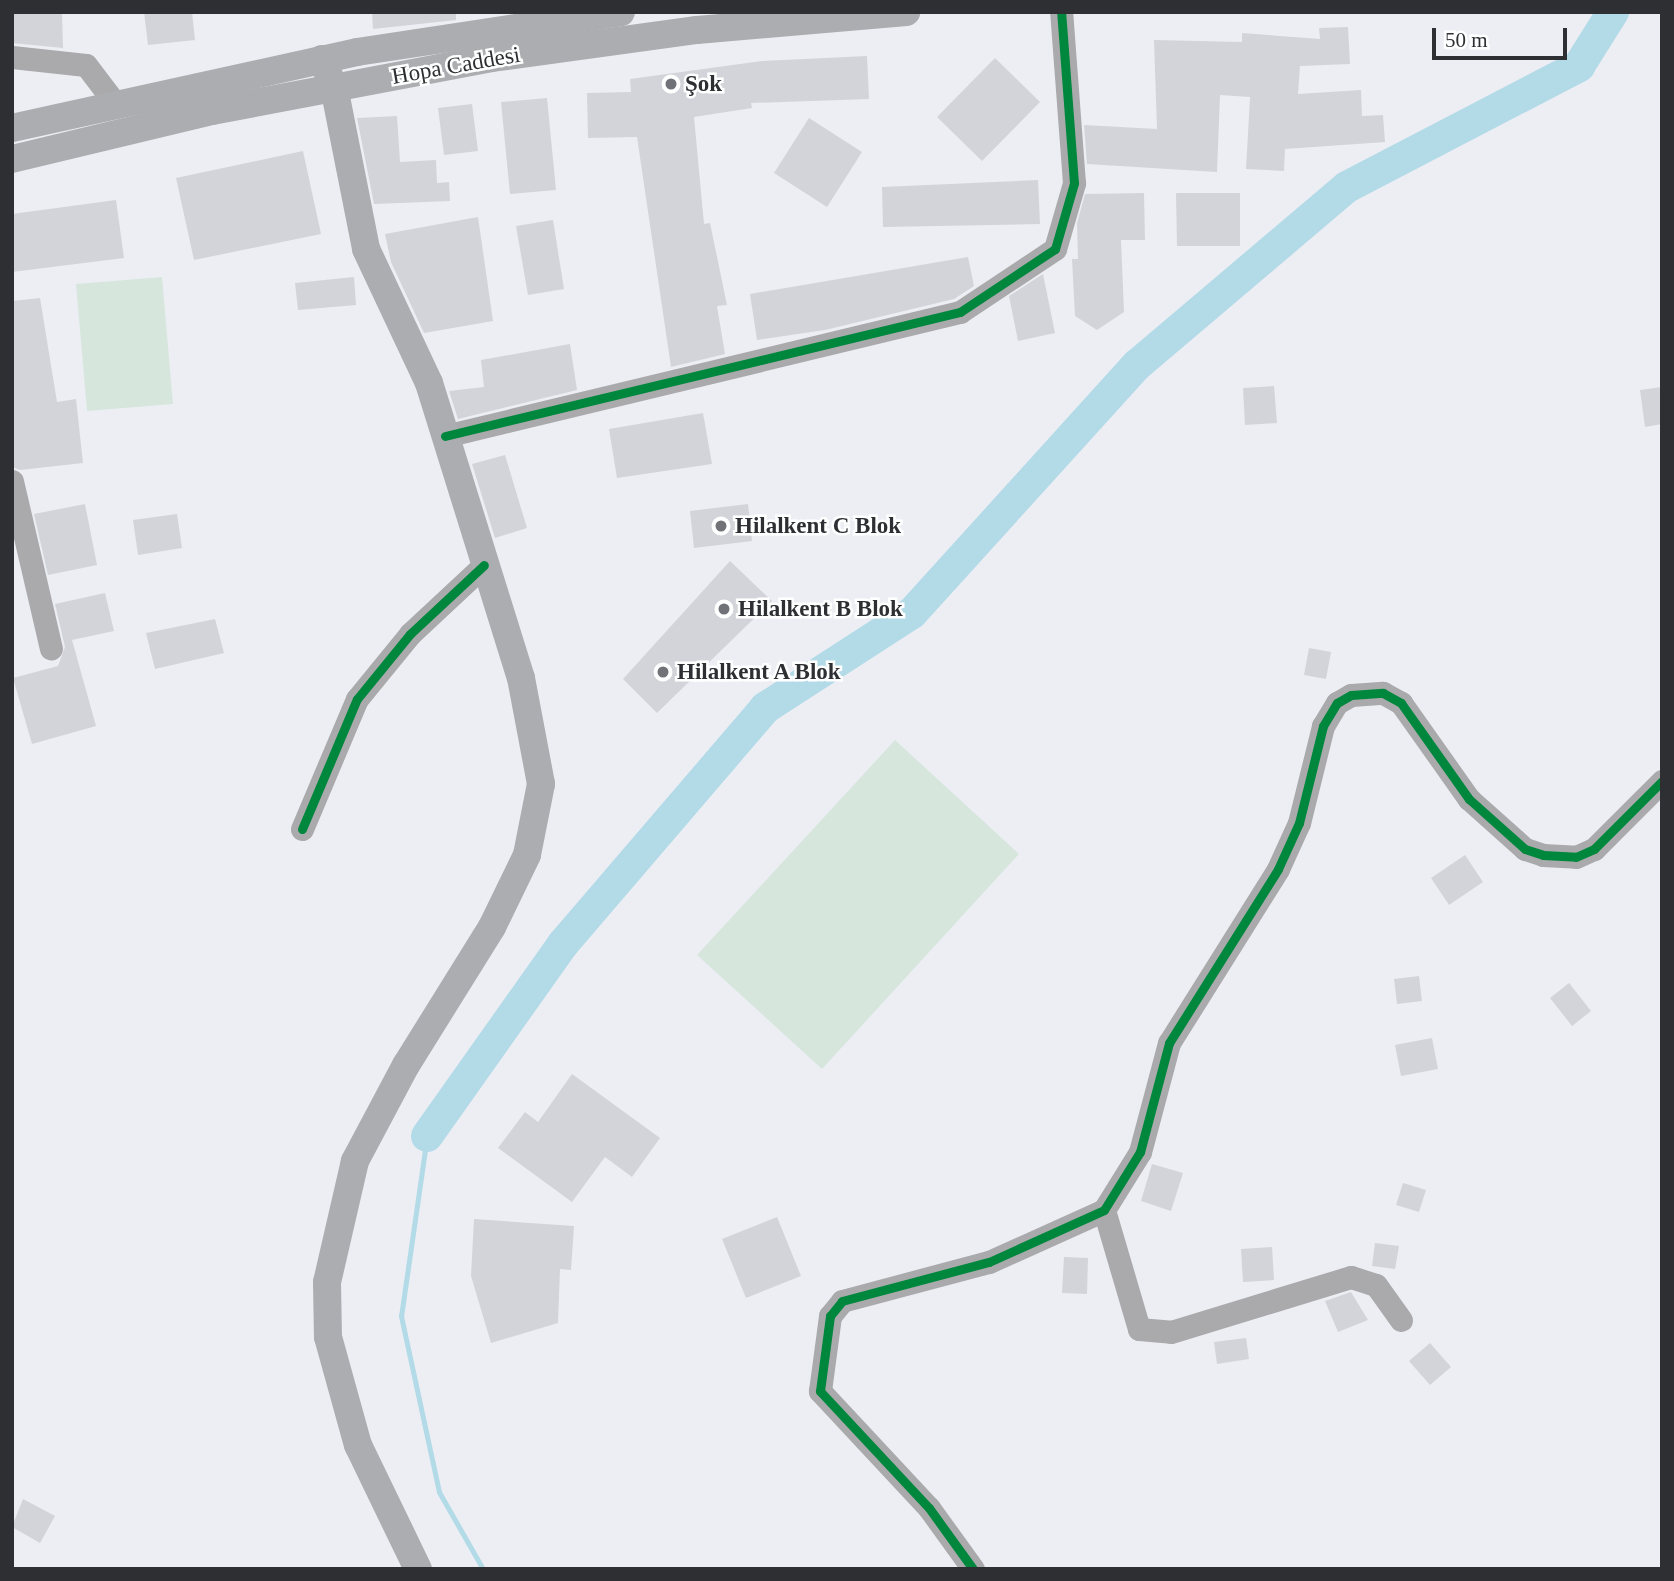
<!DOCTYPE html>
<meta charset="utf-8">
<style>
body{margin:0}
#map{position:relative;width:1674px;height:1581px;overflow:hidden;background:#eceef4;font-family:Georgia,serif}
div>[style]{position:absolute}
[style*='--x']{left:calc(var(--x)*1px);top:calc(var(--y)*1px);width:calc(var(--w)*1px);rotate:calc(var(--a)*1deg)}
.green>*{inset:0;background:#d7e6dd}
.stream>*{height:5px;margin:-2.5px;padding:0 2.5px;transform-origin:2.5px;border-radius:2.5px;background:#b2dae7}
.river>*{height:32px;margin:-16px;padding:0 16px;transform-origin:16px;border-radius:16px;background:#b2dae7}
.building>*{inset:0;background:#d3d4d9}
.minor>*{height:23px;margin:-11.5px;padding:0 11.5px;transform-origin:11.5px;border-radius:11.5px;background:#aaaaac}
.major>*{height:28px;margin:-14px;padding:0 14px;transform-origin:14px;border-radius:14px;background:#acadb0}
.cycleway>*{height:9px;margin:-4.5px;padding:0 4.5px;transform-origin:4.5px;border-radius:4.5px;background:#00873e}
.dots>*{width:19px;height:19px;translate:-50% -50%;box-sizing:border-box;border:4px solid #fff;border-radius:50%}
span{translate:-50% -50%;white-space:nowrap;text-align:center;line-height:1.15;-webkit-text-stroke:5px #fff;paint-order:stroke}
.street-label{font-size:23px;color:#2d2f33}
.poi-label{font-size:23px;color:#2d2f33;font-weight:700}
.left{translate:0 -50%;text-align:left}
.frame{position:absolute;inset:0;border:14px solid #2d2f33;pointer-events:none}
.scale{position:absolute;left:1432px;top:28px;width:135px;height:32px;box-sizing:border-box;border:4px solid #2d2f33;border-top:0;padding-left:9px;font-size:21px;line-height:24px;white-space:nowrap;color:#2d2f33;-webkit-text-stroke:5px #fff;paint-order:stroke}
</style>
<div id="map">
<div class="green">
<i style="clip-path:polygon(162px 277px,173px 404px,87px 411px,76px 284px)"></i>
<i style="clip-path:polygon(895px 740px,1019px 854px,822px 1069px,697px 955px)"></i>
</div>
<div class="stream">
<i style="--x:427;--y:1136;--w:182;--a:98.2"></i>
<i style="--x:401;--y:1316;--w:180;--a:77.8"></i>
<i style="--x:439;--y:1492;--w:89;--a:60.3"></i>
</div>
<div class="river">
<i style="--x:427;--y:1136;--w:235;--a:-54.7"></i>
<i style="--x:563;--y:944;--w:311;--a:-49.4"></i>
<i style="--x:765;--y:708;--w:175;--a:-32.9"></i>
<i style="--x:912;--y:613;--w:335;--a:-47.8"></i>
<i style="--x:1137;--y:365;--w:275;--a:-40.3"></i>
<i style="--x:1347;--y:187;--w:262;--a:-27.5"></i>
<i style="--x:1579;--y:66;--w:64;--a:-57.8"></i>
</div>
<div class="building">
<i style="clip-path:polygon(12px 12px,62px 12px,63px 48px,12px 43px)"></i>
<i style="clip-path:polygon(144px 12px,192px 12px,195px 40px,148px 45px)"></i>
<i style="clip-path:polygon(372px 12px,456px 12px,456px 20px,373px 29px)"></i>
<i style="clip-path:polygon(1348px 27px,1350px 64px,1300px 66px,1298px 94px,1361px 90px,1362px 116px,1383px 115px,1385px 142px,1285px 149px,1284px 171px,1246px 169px,1250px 97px,1220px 95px,1217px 172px,1087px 164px,1084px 125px,1157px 129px,1154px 40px,1242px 42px,1242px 33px,1320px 39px,1319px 28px)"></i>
<i style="clip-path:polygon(867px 56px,869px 99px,751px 103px,752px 108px,694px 117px,704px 224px,710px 223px,727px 305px,717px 306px,725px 354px,671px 367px,637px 137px,588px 138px,587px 93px,631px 92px,630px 79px,762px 61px)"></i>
<i style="clip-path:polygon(995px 58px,1040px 102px,982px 161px,937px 117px)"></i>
<i style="clip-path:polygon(547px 98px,556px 190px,510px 194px,501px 102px)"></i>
<i style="clip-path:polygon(472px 104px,478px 151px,444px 155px,438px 108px)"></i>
<i style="clip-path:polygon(397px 116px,400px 162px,436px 160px,437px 183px,449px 182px,450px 201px,374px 204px,357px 118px)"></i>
<i style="clip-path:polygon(809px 118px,862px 152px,827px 207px,774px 173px)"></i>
<i style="clip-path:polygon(303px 151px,321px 234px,194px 260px,176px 178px)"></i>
<i style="clip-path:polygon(1038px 180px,1040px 224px,883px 227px,882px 187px)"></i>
<i style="clip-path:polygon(1144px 193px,1145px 240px,1121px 240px,1124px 312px,1097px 330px,1075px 316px,1072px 259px,1078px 259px,1077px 223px,1085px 194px)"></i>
<i style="clip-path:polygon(1176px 193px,1240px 193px,1240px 246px,1177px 246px)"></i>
<i style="clip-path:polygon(116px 200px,124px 258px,12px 272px,12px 214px)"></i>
<i style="clip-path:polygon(478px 217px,493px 321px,424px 333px,391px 262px,385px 234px)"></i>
<i style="clip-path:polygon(553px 220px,564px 289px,528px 295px,516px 226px)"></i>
<i style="clip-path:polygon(968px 257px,974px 286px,954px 299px,825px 330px,757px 340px,750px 294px)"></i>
<i style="clip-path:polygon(1043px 274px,1055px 333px,1018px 341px,1009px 296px)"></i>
<i style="clip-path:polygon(354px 277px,356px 305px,298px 310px,295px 283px)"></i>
<i style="clip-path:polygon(40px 298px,57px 402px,76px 399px,83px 463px,20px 470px,12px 467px,12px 301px)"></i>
<i style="clip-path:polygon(570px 344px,577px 390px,458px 419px,449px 391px,484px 387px,481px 360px)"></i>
<i style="clip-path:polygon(1274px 386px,1277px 423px,1245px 425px,1243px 388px)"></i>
<i style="clip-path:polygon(1662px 387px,1662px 424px,1645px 427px,1640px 390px)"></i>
<i style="clip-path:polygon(703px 413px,712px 464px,617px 478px,609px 429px)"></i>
<i style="clip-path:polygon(505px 455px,527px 528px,495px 538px,472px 464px)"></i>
<i style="clip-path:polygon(85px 504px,97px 565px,48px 575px,34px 514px)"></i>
<i style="clip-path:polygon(748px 504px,752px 541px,694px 548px,690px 511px)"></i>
<i style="clip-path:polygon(177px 514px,182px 548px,138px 555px,133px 520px)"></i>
<i style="clip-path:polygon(730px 561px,772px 601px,657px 713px,623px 679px)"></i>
<i style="clip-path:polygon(105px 593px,114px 631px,72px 640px,96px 726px,32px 744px,13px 678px,58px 666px,65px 647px,55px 604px)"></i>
<i style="clip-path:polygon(215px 619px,224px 653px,155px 669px,146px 633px)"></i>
<i style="clip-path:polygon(1309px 648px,1331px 652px,1326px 679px,1304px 675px)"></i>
<i style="clip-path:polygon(1465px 855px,1483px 882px,1449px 905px,1431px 878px)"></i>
<i style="clip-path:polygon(1419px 976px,1422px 1001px,1397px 1004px,1394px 979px)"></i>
<i style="clip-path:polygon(1569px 983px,1591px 1011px,1572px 1026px,1550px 998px)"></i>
<i style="clip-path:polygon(1432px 1038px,1438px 1069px,1401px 1076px,1395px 1045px)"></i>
<i style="clip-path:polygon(572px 1074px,660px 1138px,632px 1177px,605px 1157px,572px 1202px,498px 1148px,525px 1112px,538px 1122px)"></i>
<i style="clip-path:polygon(1152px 1164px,1183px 1173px,1171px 1211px,1141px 1201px)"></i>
<i style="clip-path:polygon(1403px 1183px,1426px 1190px,1419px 1212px,1396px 1205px)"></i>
<i style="clip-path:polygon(777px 1217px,801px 1276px,746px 1298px,722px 1239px)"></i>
<i style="clip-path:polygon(474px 1219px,574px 1226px,571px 1270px,560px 1269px,558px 1323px,491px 1343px,471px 1276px)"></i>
<i style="clip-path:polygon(1375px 1243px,1399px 1246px,1395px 1269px,1372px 1266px)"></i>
<i style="clip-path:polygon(1272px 1247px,1274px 1280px,1243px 1282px,1241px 1249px)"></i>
<i style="clip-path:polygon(1064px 1257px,1088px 1258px,1087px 1294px,1062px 1293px)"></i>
<i style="clip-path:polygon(1351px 1292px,1368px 1320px,1338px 1332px,1325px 1301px)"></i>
<i style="clip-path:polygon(1246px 1338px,1249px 1359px,1217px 1364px,1214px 1342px)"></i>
<i style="clip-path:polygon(1430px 1343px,1451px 1367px,1430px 1385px,1409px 1361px)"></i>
<i style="clip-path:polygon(23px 1499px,55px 1516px,40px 1543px,12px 1527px)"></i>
</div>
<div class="minor">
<i style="--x:12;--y:57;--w:74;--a:6.2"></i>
<i style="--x:86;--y:65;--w:48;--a:52.7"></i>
<i style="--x:445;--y:436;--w:530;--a:-13.54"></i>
<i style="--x:960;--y:312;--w:114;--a:-33.6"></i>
<i style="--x:1055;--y:249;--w:69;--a:-73.9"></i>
<i style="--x:1074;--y:183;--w:171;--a:-94.3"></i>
<i style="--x:12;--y:481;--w:172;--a:76.9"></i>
<i style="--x:302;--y:829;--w:141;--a:-67.1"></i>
<i style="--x:357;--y:699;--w:84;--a:-50.8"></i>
<i style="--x:410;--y:634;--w:101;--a:-43"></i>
<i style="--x:1104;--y:1210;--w:124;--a:73.6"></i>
<i style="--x:1139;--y:1329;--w:32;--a:5"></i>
<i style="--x:1171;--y:1332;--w:188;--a:-17"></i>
<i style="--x:1351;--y:1277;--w:26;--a:18"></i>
<i style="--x:1376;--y:1285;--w:43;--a:54.5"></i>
<i style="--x:973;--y:1569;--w:75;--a:-125.8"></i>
<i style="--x:929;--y:1508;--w:160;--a:-133"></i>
<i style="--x:820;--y:1391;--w:76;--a:-82.4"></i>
<i style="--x:830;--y:1316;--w:19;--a:-51"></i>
<i style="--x:842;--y:1301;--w:152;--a:-14.9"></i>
<i style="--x:989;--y:1262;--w:126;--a:-24.3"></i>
<i style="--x:1104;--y:1210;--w:68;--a:-58.2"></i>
<i style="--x:1140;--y:1152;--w:113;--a:-75.1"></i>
<i style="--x:1169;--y:1043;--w:205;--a:-57.9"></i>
<i style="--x:1278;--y:869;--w:51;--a:-65.5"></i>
<i style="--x:1299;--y:823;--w:100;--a:-76.1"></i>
<i style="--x:1323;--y:726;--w:27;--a:-59"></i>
<i style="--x:1337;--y:703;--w:16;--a:-30"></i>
<i style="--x:1351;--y:695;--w:32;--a:-4"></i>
<i style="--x:1383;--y:693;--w:21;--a:29"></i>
<i style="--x:1401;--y:703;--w:118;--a:54.7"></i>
<i style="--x:1469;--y:799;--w:75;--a:41.8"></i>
<i style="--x:1525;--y:849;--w:19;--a:18"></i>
<i style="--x:1543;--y:855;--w:33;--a:3"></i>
<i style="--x:1576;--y:857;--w:20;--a:-24"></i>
<i style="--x:1594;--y:849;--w:96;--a:-45"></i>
</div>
<div class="major">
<i style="--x:322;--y:59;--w:30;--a:67"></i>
<i style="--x:334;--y:87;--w:165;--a:78.8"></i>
<i style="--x:366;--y:249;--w:148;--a:64.8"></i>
<i style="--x:429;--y:383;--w:309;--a:72.7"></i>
<i style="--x:521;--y:678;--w:108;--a:79.3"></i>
<i style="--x:541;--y:784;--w:72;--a:101.2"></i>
<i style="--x:527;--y:855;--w:80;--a:115.9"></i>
<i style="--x:492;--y:927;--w:163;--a:121.9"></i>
<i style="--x:406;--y:1065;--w:109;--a:118"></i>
<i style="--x:355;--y:1161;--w:124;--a:103"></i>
<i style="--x:327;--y:1282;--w:55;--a:89"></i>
<i style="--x:328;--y:1337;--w:112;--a:74.5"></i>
<i style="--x:358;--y:1445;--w:138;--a:64.2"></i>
<i style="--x:12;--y:128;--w:353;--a:-12.4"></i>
<i style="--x:357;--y:52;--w:267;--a:-8.6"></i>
<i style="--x:12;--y:159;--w:206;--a:-13.5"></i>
<i style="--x:212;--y:111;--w:285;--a:-10.7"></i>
<i style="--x:492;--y:58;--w:207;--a:-7.8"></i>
<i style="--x:697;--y:30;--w:210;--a:-4.9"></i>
</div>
<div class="cycleway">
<i style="--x:445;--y:436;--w:530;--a:-13.54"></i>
<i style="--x:960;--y:312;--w:114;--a:-33.6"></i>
<i style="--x:1055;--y:249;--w:69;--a:-73.9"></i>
<i style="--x:1074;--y:183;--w:171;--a:-94.3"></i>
<i style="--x:302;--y:829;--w:141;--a:-67.1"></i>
<i style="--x:357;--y:699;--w:84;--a:-50.8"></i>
<i style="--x:410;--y:634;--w:101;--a:-43"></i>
<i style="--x:973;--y:1569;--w:75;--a:-125.8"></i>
<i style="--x:929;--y:1508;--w:160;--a:-133"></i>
<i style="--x:820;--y:1391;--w:76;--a:-82.4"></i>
<i style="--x:830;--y:1316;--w:19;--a:-51"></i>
<i style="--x:842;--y:1301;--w:152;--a:-14.9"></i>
<i style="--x:989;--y:1262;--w:126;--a:-24.3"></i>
<i style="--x:1104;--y:1210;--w:68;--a:-58.2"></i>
<i style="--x:1140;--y:1152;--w:113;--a:-75.1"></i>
<i style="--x:1169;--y:1043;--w:205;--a:-57.9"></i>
<i style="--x:1278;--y:869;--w:51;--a:-65.5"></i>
<i style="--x:1299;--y:823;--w:100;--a:-76.1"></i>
<i style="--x:1323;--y:726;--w:27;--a:-59"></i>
<i style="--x:1337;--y:703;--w:16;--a:-30"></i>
<i style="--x:1351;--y:695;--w:32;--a:-4"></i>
<i style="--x:1383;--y:693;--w:21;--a:29"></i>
<i style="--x:1401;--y:703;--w:118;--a:54.7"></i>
<i style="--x:1469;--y:799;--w:75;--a:41.8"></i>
<i style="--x:1525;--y:849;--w:19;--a:18"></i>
<i style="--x:1543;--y:855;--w:33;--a:3"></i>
<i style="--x:1576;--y:857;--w:20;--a:-24"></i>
<i style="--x:1594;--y:849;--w:96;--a:-45"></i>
</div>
<div class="dots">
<i style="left:671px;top:84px;background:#707277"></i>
<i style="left:721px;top:526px;background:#707277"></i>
<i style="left:724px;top:609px;background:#707277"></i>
<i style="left:663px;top:672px;background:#707277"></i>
</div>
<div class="street-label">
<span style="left:456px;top:66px;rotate:-10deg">Hopa Caddesi</span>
</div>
<div class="poi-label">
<span class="left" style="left:685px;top:84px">Şok</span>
<span class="left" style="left:735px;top:526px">Hilalkent C Blok</span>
<span class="left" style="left:738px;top:609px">Hilalkent B Blok</span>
<span class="left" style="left:677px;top:672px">Hilalkent A Blok</span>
</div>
<div class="frame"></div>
<div class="scale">50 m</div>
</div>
